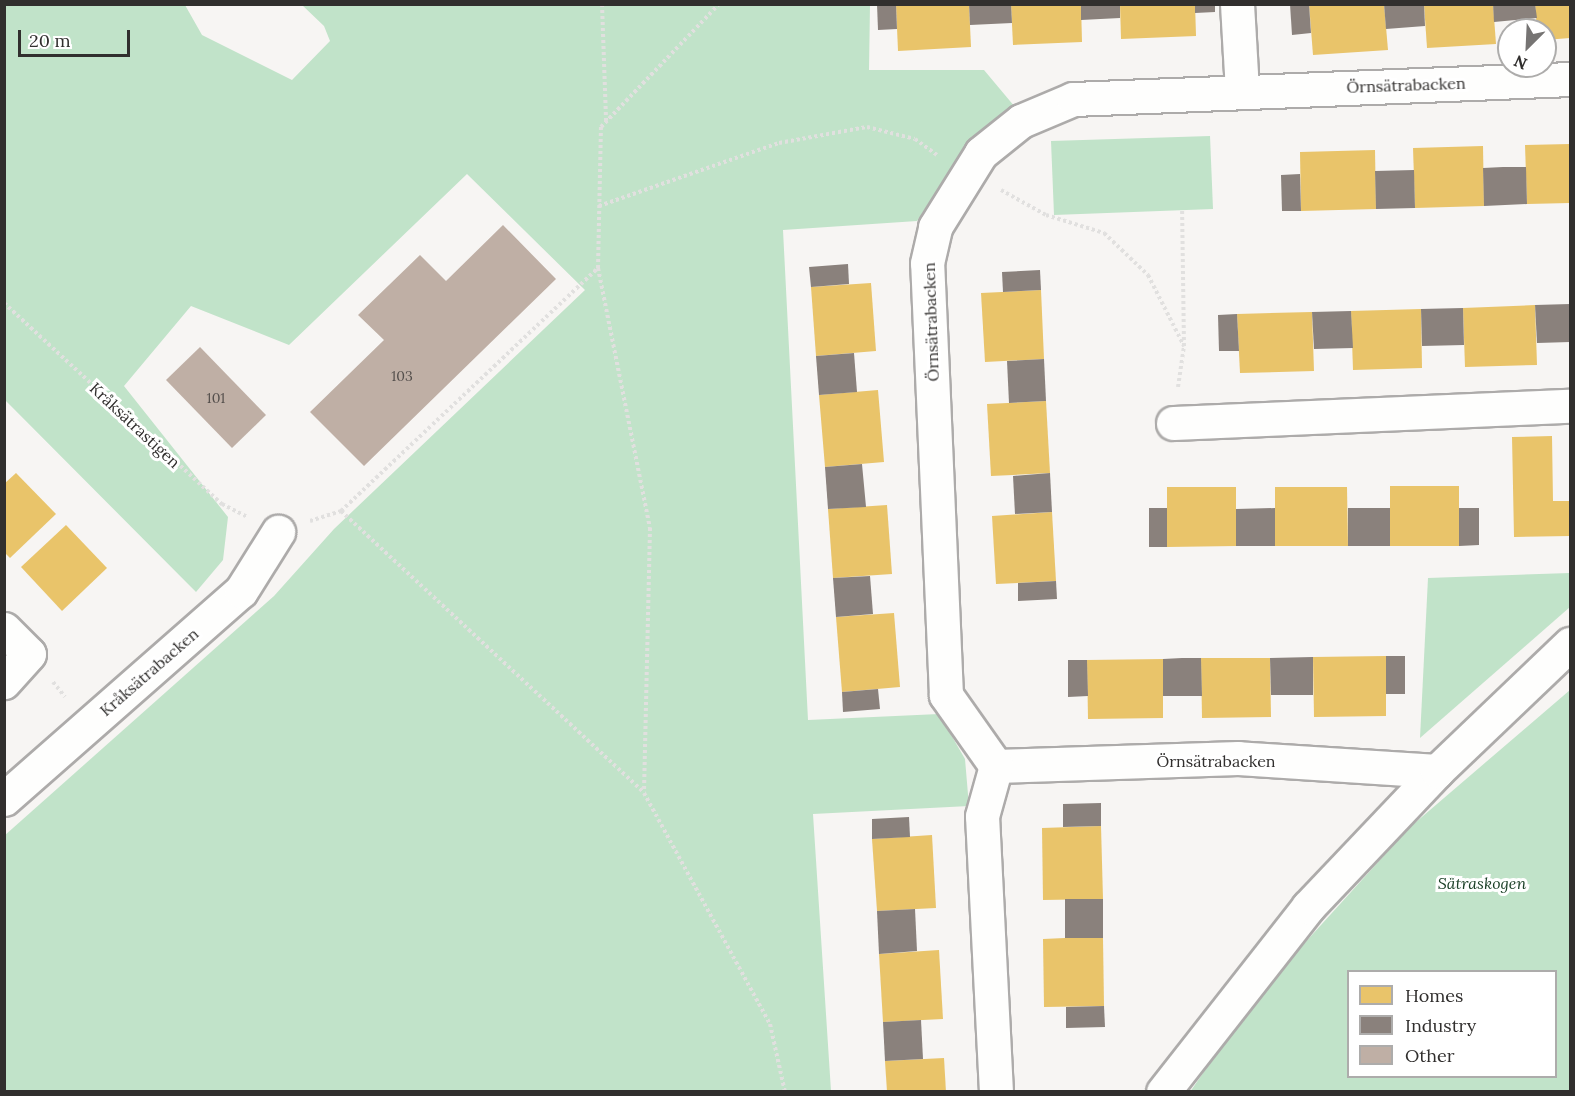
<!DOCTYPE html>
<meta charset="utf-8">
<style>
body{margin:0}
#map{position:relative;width:1575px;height:1096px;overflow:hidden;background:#f7f5f3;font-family:Lora,serif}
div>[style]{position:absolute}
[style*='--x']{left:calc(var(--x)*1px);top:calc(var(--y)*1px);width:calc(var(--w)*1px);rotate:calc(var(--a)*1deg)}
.green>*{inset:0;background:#c1e3c9}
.homes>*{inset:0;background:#e9c46a}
.industry>*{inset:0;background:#8a817c}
.building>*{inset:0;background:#bfafa5}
.path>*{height:4px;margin-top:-2px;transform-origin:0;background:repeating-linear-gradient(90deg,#e1e0df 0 3px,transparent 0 6px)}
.roads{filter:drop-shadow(2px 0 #adabaa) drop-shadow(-2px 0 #adabaa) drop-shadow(0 2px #adabaa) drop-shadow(0 -2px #adabaa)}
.minor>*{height:33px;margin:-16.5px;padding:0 16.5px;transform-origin:16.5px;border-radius:16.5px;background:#fefefd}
span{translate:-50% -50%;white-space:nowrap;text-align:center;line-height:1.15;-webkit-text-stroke:6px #fff;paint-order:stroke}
.number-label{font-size:14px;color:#544f4c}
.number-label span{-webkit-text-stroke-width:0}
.street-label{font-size:16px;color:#312f2e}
.park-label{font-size:16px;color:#1b4027;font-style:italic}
.frame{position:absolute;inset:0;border:6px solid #312f2e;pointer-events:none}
.legend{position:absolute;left:1347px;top:970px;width:210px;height:108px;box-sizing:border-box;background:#fff;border:2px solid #adacab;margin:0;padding:8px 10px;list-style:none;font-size:18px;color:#312f2e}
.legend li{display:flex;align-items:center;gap:12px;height:30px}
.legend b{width:30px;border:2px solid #adacab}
.north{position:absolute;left:1497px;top:18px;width:60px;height:60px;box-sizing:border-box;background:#fff;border:2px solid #adacab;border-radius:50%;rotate:204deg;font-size:16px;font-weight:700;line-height:24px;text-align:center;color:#312f2e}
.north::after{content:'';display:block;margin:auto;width:21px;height:27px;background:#767473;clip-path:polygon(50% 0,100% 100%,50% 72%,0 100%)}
.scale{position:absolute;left:18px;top:30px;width:112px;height:27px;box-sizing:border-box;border:3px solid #312f2e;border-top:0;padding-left:8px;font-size:18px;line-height:21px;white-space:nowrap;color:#312f2e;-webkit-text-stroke:4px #fff;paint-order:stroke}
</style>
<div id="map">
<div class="green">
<i style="clip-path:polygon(5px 5px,185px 5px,202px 35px,292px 80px,330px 41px,324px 26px,302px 5px,870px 5px,869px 70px,984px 70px,1015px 107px,969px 143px,917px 221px,783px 230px,808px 720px,939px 714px,965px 759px,969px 806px,813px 814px,831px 1091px,5px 1091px,4px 836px,274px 596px,334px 529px,585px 290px,467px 174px,289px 345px,191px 306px,124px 386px,228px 517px,223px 560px,196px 592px,5px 400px)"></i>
<i style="clip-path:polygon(1210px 136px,1213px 209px,1054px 215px,1051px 141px)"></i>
<i style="clip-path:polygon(1570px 573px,1570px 607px,1420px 738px,1428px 578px)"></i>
<i style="clip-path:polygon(evenodd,1570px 690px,1570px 1091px,1190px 1092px,1254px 999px,1409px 828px,1570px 690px,1348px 972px,1556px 972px,1556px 1076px,1348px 1076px,1348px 972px)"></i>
</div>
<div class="homes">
<i style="clip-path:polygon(896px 4px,969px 4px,971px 47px,898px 51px)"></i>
<i style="clip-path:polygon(1011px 4px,1081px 4px,1082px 42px,1013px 45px)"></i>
<i style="clip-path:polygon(1120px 4px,1195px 4px,1196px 36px,1121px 39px)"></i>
<i style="clip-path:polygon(1309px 4px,1384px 4px,1388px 50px,1313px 55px)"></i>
<i style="clip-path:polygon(1424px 4px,1493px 4px,1496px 44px,1427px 48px)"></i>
<i style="clip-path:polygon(1535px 4px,1570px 4px,1570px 38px,1545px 40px,1545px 30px,1537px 30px)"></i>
<i style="clip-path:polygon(1570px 144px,1570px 203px,1527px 204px,1525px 145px)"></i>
<i style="clip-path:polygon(1483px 146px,1484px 206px,1415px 208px,1413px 148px)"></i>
<i style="clip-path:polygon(1375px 150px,1376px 209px,1301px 211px,1300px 152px)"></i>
<i style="clip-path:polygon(871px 283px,876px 351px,816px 356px,811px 287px)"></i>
<i style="clip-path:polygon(1041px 290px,1044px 359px,985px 362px,981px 293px)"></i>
<i style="clip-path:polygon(1535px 305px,1537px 365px,1465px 367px,1463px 308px)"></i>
<i style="clip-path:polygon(1421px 309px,1422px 368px,1353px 370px,1351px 311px)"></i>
<i style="clip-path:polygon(1312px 312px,1314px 371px,1240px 373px,1237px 314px)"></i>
<i style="clip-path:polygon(878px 390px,884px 462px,825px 467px,819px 395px)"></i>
<i style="clip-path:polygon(1046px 401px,1050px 473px,991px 476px,987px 404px)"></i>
<i style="clip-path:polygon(1552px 436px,1553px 501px,1570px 501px,1570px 536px,1514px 537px,1512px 437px)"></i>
<i style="clip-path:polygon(16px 473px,56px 514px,10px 558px,4px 552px,4px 484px)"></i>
<i style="clip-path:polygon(1390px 486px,1459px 486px,1459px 546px,1390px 546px)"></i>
<i style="clip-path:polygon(1167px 487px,1236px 487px,1236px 546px,1167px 547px)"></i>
<i style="clip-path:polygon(1275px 487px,1347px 487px,1348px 546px,1275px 546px)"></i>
<i style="clip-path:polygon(887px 505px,892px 574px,833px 578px,828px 509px)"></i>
<i style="clip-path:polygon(1052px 512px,1056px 581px,996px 584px,992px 516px)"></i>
<i style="clip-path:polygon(66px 525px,107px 568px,62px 611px,21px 567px)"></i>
<i style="clip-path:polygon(894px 613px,900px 687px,842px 692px,836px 617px)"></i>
<i style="clip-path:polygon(1386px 656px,1386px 716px,1314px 717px,1313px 657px)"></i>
<i style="clip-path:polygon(1201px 658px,1270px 658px,1271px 717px,1202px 718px)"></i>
<i style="clip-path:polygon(1163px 659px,1163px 718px,1088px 719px,1087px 660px)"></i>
<i style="clip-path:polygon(1101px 826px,1103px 899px,1043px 900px,1042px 828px)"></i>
<i style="clip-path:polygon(932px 835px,936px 908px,877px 911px,872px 839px)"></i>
<i style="clip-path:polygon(1065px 938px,1103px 938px,1104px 1006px,1044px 1007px,1043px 939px)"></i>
<i style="clip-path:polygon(939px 950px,943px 1019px,883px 1022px,879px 954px)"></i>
<i style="clip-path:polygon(944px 1058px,946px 1092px,887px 1092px,885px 1061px)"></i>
</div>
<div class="industry">
<i style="clip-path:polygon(877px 4px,896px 4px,897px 29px,878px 30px)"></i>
<i style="clip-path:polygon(969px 4px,1011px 4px,1012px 23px,970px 25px)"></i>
<i style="clip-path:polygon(1195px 4px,1215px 4px,1215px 12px,1195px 13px)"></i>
<i style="clip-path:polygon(1290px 4px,1309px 4px,1311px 33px,1292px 35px)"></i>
<i style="clip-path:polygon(1384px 4px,1424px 4px,1425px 26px,1386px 29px)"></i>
<i style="clip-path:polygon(1493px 4px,1535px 4px,1537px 18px,1494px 22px)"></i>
<i style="clip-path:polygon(1081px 5px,1120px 5px,1120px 18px,1081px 20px)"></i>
<i style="clip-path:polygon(1503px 167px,1526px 167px,1527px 204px,1484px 206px,1483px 168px)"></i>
<i style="clip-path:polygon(1414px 170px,1415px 208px,1376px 209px,1375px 171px)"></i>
<i style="clip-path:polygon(1300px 174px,1301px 211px,1282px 211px,1281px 175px)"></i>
<i style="clip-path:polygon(848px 264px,849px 284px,811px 287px,809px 267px)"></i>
<i style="clip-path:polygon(1040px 270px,1041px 290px,1003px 292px,1002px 272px)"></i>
<i style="clip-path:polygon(1570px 304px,1570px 342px,1537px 343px,1535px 305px)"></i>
<i style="clip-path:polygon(1463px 308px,1464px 345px,1422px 346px,1421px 309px)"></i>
<i style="clip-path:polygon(1351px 311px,1353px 348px,1314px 349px,1312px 312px)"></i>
<i style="clip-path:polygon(1237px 314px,1239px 351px,1219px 351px,1218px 315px)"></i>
<i style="clip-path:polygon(854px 353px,857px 392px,819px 395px,816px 356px)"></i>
<i style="clip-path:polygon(1044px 359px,1046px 401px,1009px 403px,1007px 361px)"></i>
<i style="clip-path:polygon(862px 464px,866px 507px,828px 509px,825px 467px)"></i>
<i style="clip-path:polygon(1050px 473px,1052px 512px,1015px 514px,1013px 476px)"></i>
<i style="clip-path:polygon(1149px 508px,1167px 508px,1167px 547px,1149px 547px)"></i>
<i style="clip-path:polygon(1275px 508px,1275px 546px,1236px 546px,1236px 509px)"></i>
<i style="clip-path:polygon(1348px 508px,1390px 508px,1390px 546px,1348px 546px)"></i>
<i style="clip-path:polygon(1459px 508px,1479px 508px,1479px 545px,1459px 546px)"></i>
<i style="clip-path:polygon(870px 576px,873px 614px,836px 617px,833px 578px)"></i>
<i style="clip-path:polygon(1056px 581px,1057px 599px,1018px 601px,1018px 583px)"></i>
<i style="clip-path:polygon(1386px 656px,1405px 656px,1405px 694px,1386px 694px)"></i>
<i style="clip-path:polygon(1313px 657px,1313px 695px,1271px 695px,1270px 658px)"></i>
<i style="clip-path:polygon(1182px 658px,1201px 658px,1202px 696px,1163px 696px,1163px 659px)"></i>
<i style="clip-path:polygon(1068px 660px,1087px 660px,1088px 696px,1068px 697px)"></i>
<i style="clip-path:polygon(878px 689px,880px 709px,843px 712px,842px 692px)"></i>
<i style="clip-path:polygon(1101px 803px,1101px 826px,1063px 827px,1063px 804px)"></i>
<i style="clip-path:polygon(909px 817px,910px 837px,872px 839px,872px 819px)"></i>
<i style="clip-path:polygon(1065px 899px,1103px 899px,1103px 938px,1065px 938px)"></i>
<i style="clip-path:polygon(915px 909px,917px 951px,879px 954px,877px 911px)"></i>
<i style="clip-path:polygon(1104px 1006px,1105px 1027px,1066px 1028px,1066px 1007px)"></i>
<i style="clip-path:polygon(921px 1020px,923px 1059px,885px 1061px,883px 1022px)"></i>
</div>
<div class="building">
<i style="clip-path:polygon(503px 225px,556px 279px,364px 466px,310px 412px,384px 340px,358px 315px,420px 255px,446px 281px)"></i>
<i style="clip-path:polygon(200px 347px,266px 415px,232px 448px,166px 380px)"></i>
</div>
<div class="path">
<i style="--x:602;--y:4;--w:117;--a:88"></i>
<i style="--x:1001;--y:190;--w:51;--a:29.1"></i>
<i style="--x:1046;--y:215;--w:61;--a:17.2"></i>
<i style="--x:1104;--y:233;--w:61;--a:43.7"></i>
<i style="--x:1148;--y:275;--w:80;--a:63.1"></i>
<i style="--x:599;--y:206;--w:191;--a:-19.3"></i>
<i style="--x:779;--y:143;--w:89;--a:-10.3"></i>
<i style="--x:867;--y:127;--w:49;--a:14"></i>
<i style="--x:915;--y:139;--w:27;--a:36"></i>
<i style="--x:598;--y:268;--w:265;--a:78.7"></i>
<i style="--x:650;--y:528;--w:264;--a:91.3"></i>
<i style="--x:4;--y:303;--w:297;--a:42.7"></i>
<i style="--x:222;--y:504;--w:28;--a:27"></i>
<i style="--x:1178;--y:387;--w:41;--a:-81.7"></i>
<i style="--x:1184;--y:346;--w:135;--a:-90.8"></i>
<i style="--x:341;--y:511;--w:354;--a:-43.4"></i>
<i style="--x:598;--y:268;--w:141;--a:-88.8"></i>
<i style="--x:601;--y:127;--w:170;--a:-46.2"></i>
<i style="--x:310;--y:521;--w:33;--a:-18"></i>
<i style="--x:341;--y:511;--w:414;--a:42.9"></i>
<i style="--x:644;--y:793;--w:263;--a:61.4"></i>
<i style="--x:770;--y:1024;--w:70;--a:77.6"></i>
<i style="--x:53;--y:682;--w:19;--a:51"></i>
</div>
<div class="roads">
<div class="minor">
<i style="--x:1237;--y:4;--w:88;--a:86.7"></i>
<i style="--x:1173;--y:423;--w:397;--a:-2.5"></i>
<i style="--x:4;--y:629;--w:35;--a:45"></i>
<i style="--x:29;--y:654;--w:38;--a:132"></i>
<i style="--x:1437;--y:771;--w:199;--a:-176.3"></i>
<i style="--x:1238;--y:758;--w:242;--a:178.1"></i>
<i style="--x:996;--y:766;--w:87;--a:-125.2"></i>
<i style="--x:946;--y:695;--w:432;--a:-92.5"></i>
<i style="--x:927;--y:263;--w:37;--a:-77"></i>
<i style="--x:935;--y:227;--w:87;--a:-58.1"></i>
<i style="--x:981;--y:153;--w:51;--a:-38.7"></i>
<i style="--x:1021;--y:121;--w:56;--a:-22.9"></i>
<i style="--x:1073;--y:99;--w:497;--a:-2.3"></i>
<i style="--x:4;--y:799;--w:315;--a:-41.3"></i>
<i style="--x:241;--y:591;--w:70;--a:-57.9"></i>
<i style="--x:996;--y:1092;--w:276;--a:-92.9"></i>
<i style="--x:982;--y:816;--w:52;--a:-74.4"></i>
<i style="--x:1163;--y:1092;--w:235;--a:-51.9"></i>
<i style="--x:1308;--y:907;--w:187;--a:-46.5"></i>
<i style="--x:1437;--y:771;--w:184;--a:-43.7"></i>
</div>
</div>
<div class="number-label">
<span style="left:402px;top:376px">103</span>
<span style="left:216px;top:398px">101</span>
</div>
<div class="street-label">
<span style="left:1406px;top:85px;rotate:-2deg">Örnsätrabacken</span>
<span style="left:931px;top:322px;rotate:-92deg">Örnsätrabacken</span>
<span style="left:135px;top:425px;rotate:43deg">Kråksätrastigen</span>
<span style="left:149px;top:672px;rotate:-41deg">Kråksätrabacken</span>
<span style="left:1216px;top:761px">Örnsätrabacken</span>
</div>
<div class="park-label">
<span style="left:1482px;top:883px">Sätraskogen</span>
</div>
<div class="frame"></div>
<ul class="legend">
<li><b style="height:16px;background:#e9c46a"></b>Homes</li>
<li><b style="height:16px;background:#8a817c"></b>Industry</li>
<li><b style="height:16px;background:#bfafa5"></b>Other</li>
</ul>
<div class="north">N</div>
<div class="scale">20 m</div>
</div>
